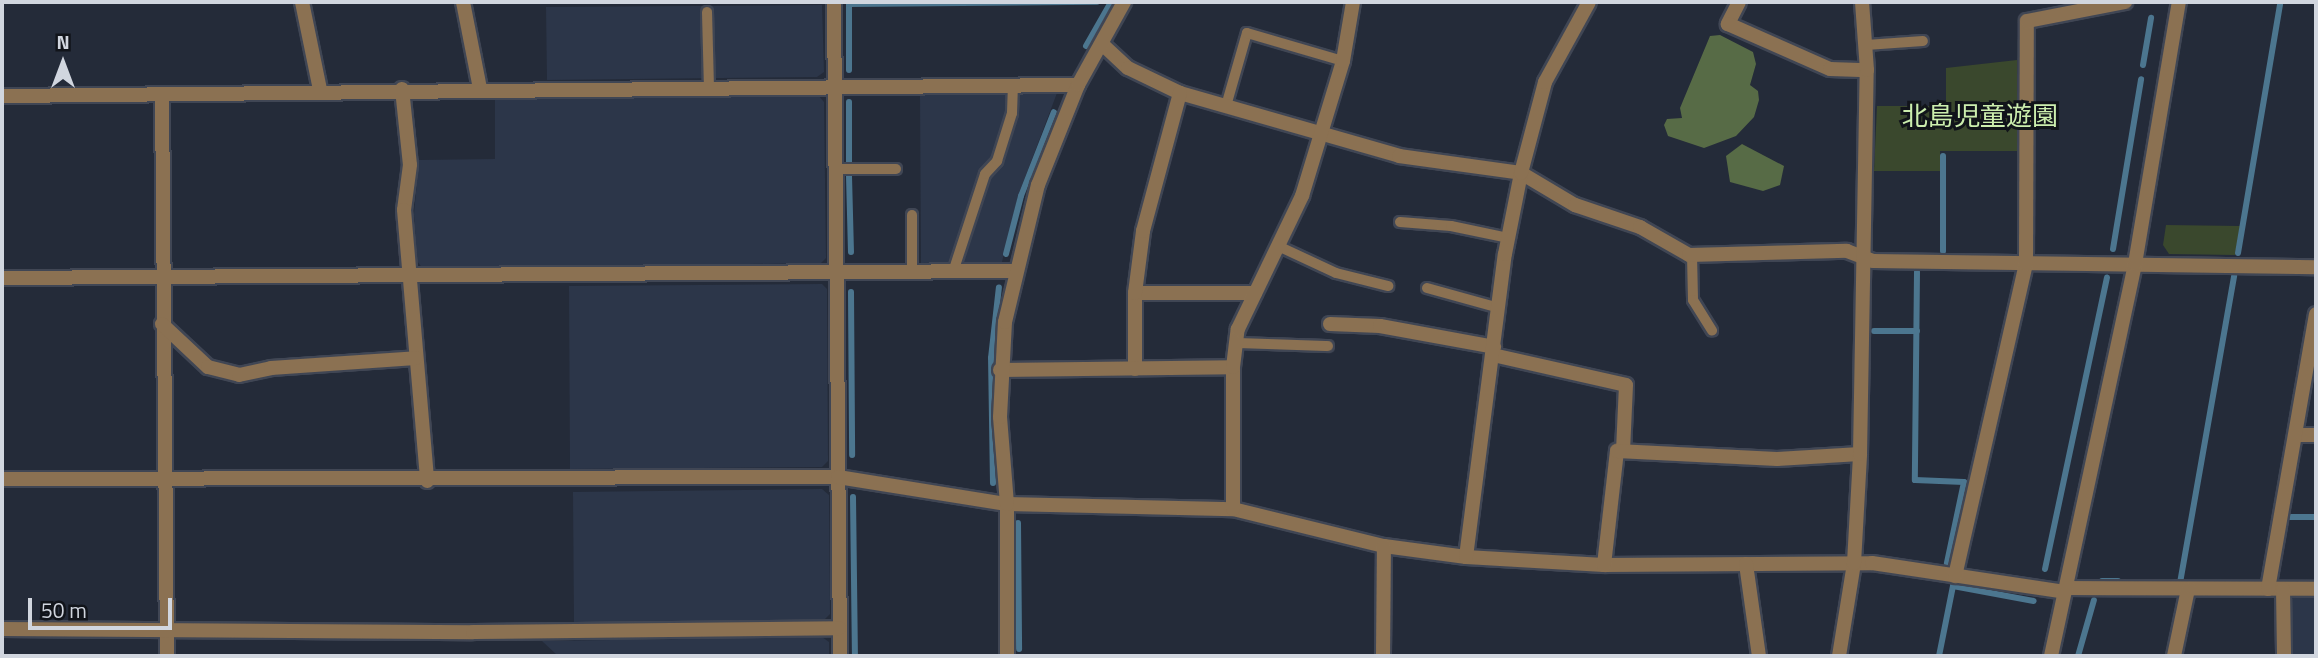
<!DOCTYPE html>
<meta charset="utf-8">
<style>
body{margin:0}
#map{position:relative;width:2318px;height:658px;overflow:hidden;background:#242b39;font-family:"Titillium Web","Noto Sans JP",sans-serif}
div>[style]{position:absolute}
[style*='--x']{left:calc(var(--x)*1px);top:calc(var(--y)*1px);width:calc(var(--w)*1px);rotate:calc(var(--a)*1deg)}
.built>*{inset:0;background:#2c3649}
.green>*{inset:0;background:#3a482d}
.forest>*{inset:0;background:#576b46}
.stream>*{height:6px;margin:-3px;padding:0 3px;transform-origin:3px;border-radius:3px;background:#4c768f}
.roads{filter:drop-shadow(2px 0 #404654) drop-shadow(-2px 0 #404654) drop-shadow(0 2px #404654) drop-shadow(0 -2px #404654)}
.service>*{height:10px;margin:-5px;padding:0 5px;transform-origin:5px;border-radius:5px;background:#8b7152}
.minor>*{height:14px;margin:-7px;padding:0 7px;transform-origin:7px;border-radius:7px;background:#8b7152}
.tertiary>*{height:14px;margin:-7px;padding:0 7px;transform-origin:7px;border-radius:7px;background:#8b7152}
span{translate:-50% -50%;white-space:nowrap;text-align:center;line-height:1.15;-webkit-text-stroke:6px #11141a;paint-order:stroke}
.park-label{font-size:26px;color:#cceeae}
.frame{position:absolute;inset:0;border:4px solid #d1d6df;pointer-events:none}
.north{position:absolute;left:28px;top:28px;width:70px;height:70px;-webkit-text-stroke:5px #11141a;paint-order:stroke;rotate:0deg;font-size:19px;font-weight:700;line-height:28px;text-align:center;color:#d1d6df}
.north::after{content:'';display:block;margin:auto;width:24px;height:32px;background:#d1d6df;clip-path:polygon(50% 0,100% 100%,50% 72%,0 100%)}
.scale{position:absolute;left:28px;top:598px;width:144px;height:32px;box-sizing:border-box;border:4px solid #d1d6df;border-top:0;padding-left:9px;font-size:21px;line-height:24px;white-space:nowrap;color:#d1d6df;-webkit-text-stroke:5px #11141a;paint-order:stroke}
</style>
<div id="map">
<div class="built">
<i style="clip-path:polygon(822px 5px,824px 72px,817px 77px,547px 80px,546px 7px)"></i>
<i style="clip-path:polygon(1057px 93px,1018px 196px,1002px 262px,921px 263px,920px 94px)"></i>
<i style="clip-path:polygon(818px 95px,824px 102px,826px 258px,821px 263px,423px 269px,417px 261px,414px 214px,419px 160px,495px 159px,495px 99px)"></i>
<i style="clip-path:polygon(822px 284px,827px 289px,828px 461px,822px 467px,570px 469px,569px 286px)"></i>
<i style="clip-path:polygon(822px 489px,829px 495px,830px 614px,824px 620px,574px 623px,573px 492px)"></i>
<i style="clip-path:polygon(2294px 597px,2316px 597px,2316px 656px,2288px 656px,2287px 604px)"></i>
<i style="clip-path:polygon(822px 637px,829px 642px,829px 656px,558px 656px,542px 641px)"></i>
</div>
<div class="green">
<i style="clip-path:polygon(2017px 60px,2017px 151px,1940px 151px,1940px 171px,1874px 171px,1877px 106px,1946px 106px,1946px 68px)"></i>
<i style="clip-path:polygon(2166px 225px,2240px 226px,2235px 255px,2169px 254px,2163px 245px)"></i>
</div>
<div class="forest">
<i style="clip-path:polygon(1720px 35px,1753px 52px,1756px 64px,1750px 85px,1758px 91px,1759px 100px,1754px 117px,1736px 136px,1704px 148px,1668px 136px,1664px 125px,1667px 119px,1682px 118px,1680px 108px,1710px 36px)"></i>
<i style="clip-path:polygon(1742px 144px,1784px 166px,1780px 185px,1763px 191px,1730px 182px,1726px 156px)"></i>
</div>
<div class="stream">
<i style="--x:849;--y:2;--w:68;--a:90"></i>
<i style="--x:849;--y:4;--w:248;--a:-0.5"></i>
<i style="--x:1086;--y:46;--w:51;--a:-60.4"></i>
<i style="--x:2143;--y:65;--w:48;--a:-80.3"></i>
<i style="--x:849;--y:102;--w:60;--a:90"></i>
<i style="--x:1943;--y:156;--w:95;--a:90"></i>
<i style="--x:849;--y:176;--w:76;--a:88.5"></i>
<i style="--x:2113;--y:249;--w:172;--a:-80.6"></i>
<i style="--x:2238;--y:253;--w:252;--a:-80.4"></i>
<i style="--x:1006;--y:254;--w:60;--a:-75.5"></i>
<i style="--x:1021;--y:196;--w:90;--a:-68.6"></i>
<i style="--x:1917;--y:272;--w:208;--a:90.6"></i>
<i style="--x:1915;--y:480;--w:49;--a:2.3"></i>
<i style="--x:1964;--y:482;--w:83;--a:101.9"></i>
<i style="--x:851;--y:292;--w:163;--a:89.6"></i>
<i style="--x:1874;--y:331;--w:43;--a:0"></i>
<i style="--x:993;--y:483;--w:125;--a:-90.9"></i>
<i style="--x:991;--y:358;--w:71;--a:-83.6"></i>
<i style="--x:853;--y:497;--w:159;--a:89.3"></i>
<i style="--x:2290;--y:517;--w:26;--a:0"></i>
<i style="--x:1018;--y:523;--w:126;--a:89.5"></i>
<i style="--x:2045;--y:569;--w:298;--a:-78"></i>
<i style="--x:2102;--y:581;--w:16;--a:0"></i>
<i style="--x:2175;--y:582;--w:5;--a:11"></i>
<i style="--x:2180;--y:583;--w:312;--a:-80"></i>
<i style="--x:1939;--y:656;--w:71;--a:-78.7"></i>
<i style="--x:1953;--y:586;--w:82;--a:10.5"></i>
<i style="--x:2078;--y:656;--w:58;--a:-74.1"></i>
</div>
<div class="roads">
<div class="service">
<i style="--x:707;--y:12;--w:75;--a:88.5"></i>
<i style="--x:1866;--y:45;--w:57;--a:-4"></i>
<i style="--x:1226;--y:106;--w:76;--a:-74"></i>
<i style="--x:1247;--y:33;--w:100;--a:16.3"></i>
<i style="--x:835;--y:169;--w:61;--a:0"></i>
<i style="--x:912;--y:215;--w:57;--a:90"></i>
<i style="--x:1400;--y:222;--w:51;--a:4.5"></i>
<i style="--x:1451;--y:226;--w:58;--a:11.9"></i>
<i style="--x:1278;--y:246;--w:64;--a:25"></i>
<i style="--x:1336;--y:273;--w:54;--a:14"></i>
<i style="--x:1692;--y:255;--w:45;--a:88.7"></i>
<i style="--x:1693;--y:300;--w:36;--a:58"></i>
<i style="--x:953;--y:272;--w:103;--a:-71.9"></i>
<i style="--x:985;--y:174;--w:18;--a:-47"></i>
<i style="--x:997;--y:161;--w:50;--a:-72.6"></i>
<i style="--x:1012;--y:113;--w:28;--a:-88"></i>
<i style="--x:1427;--y:288;--w:75;--a:15.5"></i>
<i style="--x:1236;--y:343;--w:92;--a:1.9"></i>
</div>
<div class="minor">
<i style="--x:302;--y:2;--w:90;--a:78.4"></i>
<i style="--x:463;--y:2;--w:89;--a:78.9"></i>
<i style="--x:834;--y:2;--w:654;--a:89.47"></i>
<i style="--x:1739;--y:2;--w:25;--a:117"></i>
<i style="--x:1728;--y:24;--w:111;--a:23.8"></i>
<i style="--x:1830;--y:69;--w:37;--a:2"></i>
<i style="--x:1102;--y:44;--w:35;--a:43"></i>
<i style="--x:1128;--y:68;--w:58;--a:25.7"></i>
<i style="--x:1180;--y:93;--w:228;--a:16"></i>
<i style="--x:1399;--y:156;--w:123;--a:7.9"></i>
<i style="--x:1521;--y:173;--w:63;--a:30.7"></i>
<i style="--x:1575;--y:205;--w:69;--a:18.7"></i>
<i style="--x:1640;--y:227;--w:56;--a:29.7"></i>
<i style="--x:1689;--y:255;--w:158;--a:-1.5"></i>
<i style="--x:1847;--y:251;--w:28;--a:21"></i>
<i style="--x:1873;--y:261;--w:443;--a:0.8"></i>
<i style="--x:402;--y:89;--w:76;--a:84"></i>
<i style="--x:410;--y:165;--w:45;--a:97.6"></i>
<i style="--x:404;--y:210;--w:272;--a:85.1"></i>
<i style="--x:162;--y:94;--w:562;--a:89.49"></i>
<i style="--x:2;--y:96;--w:1076;--a:-0.59"></i>
<i style="--x:2;--y:278;--w:1014;--a:-0.4"></i>
<i style="--x:1135;--y:293;--w:120;--a:0"></i>
<i style="--x:162;--y:324;--w:63;--a:43.1"></i>
<i style="--x:208;--y:367;--w:32;--a:14"></i>
<i style="--x:239;--y:375;--w:33;--a:-12"></i>
<i style="--x:271;--y:368;--w:145;--a:-3.9"></i>
<i style="--x:1330;--y:324;--w:50;--a:2.3"></i>
<i style="--x:1380;--y:326;--w:116;--a:10.4"></i>
<i style="--x:1493;--y:355;--w:136;--a:12.7"></i>
<i style="--x:1626;--y:385;--w:66;--a:92.6"></i>
<i style="--x:1135;--y:369;--w:76;--a:-90"></i>
<i style="--x:1135;--y:293;--w:63;--a:-82.6"></i>
<i style="--x:1143;--y:231;--w:143;--a:-75"></i>
<i style="--x:1000;--y:370;--w:233;--a:-0.7"></i>
<i style="--x:2296;--y:435;--w:20;--a:0"></i>
<i style="--x:2;--y:479;--w:836;--a:-0.14"></i>
<i style="--x:838;--y:477;--w:171;--a:9.1"></i>
<i style="--x:1007;--y:504;--w:226;--a:1.3"></i>
<i style="--x:1233;--y:509;--w:155;--a:13.8"></i>
<i style="--x:1384;--y:546;--w:83;--a:7.6"></i>
<i style="--x:1466;--y:557;--w:138;--a:3.3"></i>
<i style="--x:1604;--y:565;--w:268;--a:-0.4"></i>
<i style="--x:1872;--y:563;--w:195;--a:8.5"></i>
<i style="--x:1233;--y:509;--w:142;--a:-90"></i>
<i style="--x:1233;--y:367;--w:38;--a:-83"></i>
<i style="--x:1238;--y:329;--w:148;--a:-64.3"></i>
<i style="--x:1302;--y:196;--w:141;--a:-73.1"></i>
<i style="--x:1343;--y:61;--w:60;--a:-80.4"></i>
<i style="--x:1466;--y:557;--w:305;--a:-82.7"></i>
<i style="--x:1505;--y:254;--w:83;--a:-78.8"></i>
<i style="--x:1521;--y:173;--w:94;--a:-75.2"></i>
<i style="--x:1545;--y:82;--w:91;--a:-61.2"></i>
<i style="--x:1746;--y:564;--w:93;--a:82"></i>
<i style="--x:1604;--y:565;--w:115;--a:-83.5"></i>
<i style="--x:1617;--y:451;--w:160;--a:2.9"></i>
<i style="--x:1777;--y:459;--w:83;--a:-3.4"></i>
<i style="--x:1955;--y:576;--w:320;--a:-77.2"></i>
<i style="--x:2026;--y:264;--w:243;--a:-89.8"></i>
<i style="--x:2027;--y:21;--w:100;--a:-11"></i>
<i style="--x:2066;--y:588;--w:250;--a:0.2"></i>
<i style="--x:2268;--y:589;--w:279;--a:-80.1"></i>
<i style="--x:2283;--y:589;--w:67;--a:89.1"></i>
<i style="--x:2;--y:629;--w:471;--a:0.4"></i>
<i style="--x:473;--y:632;--w:366;--a:-0.6"></i>
<i style="--x:1007;--y:656;--w:152;--a:-90"></i>
<i style="--x:1007;--y:504;--w:87;--a:-94.6"></i>
<i style="--x:1000;--y:417;--w:95;--a:-87"></i>
<i style="--x:1005;--y:322;--w:141;--a:-76.5"></i>
<i style="--x:1038;--y:185;--w:108;--a:-68.2"></i>
<i style="--x:1078;--y:85;--w:95;--a:-61"></i>
<i style="--x:1383;--y:656;--w:110;--a:-89.5"></i>
<i style="--x:1839;--y:656;--w:94;--a:-80.8"></i>
<i style="--x:1854;--y:563;--w:109;--a:-86.8"></i>
<i style="--x:1860;--y:454;--w:384;--a:-89"></i>
<i style="--x:1867;--y:70;--w:68;--a:-94.2"></i>
<i style="--x:2174;--y:656;--w:68;--a:-78.2"></i>
</div>
<div class="tertiary">
<i style="--x:2051;--y:656;--w:401;--a:-77.9"></i>
<i style="--x:2135;--y:264;--w:266;--a:-80.5"></i>
</div>
</div>
<div class="park-label">
<span style="left:1980px;top:116px">北島児童遊園</span>
</div>
<div class="frame"></div>
<div class="north">N</div>
<div class="scale">50 m</div>
</div>
